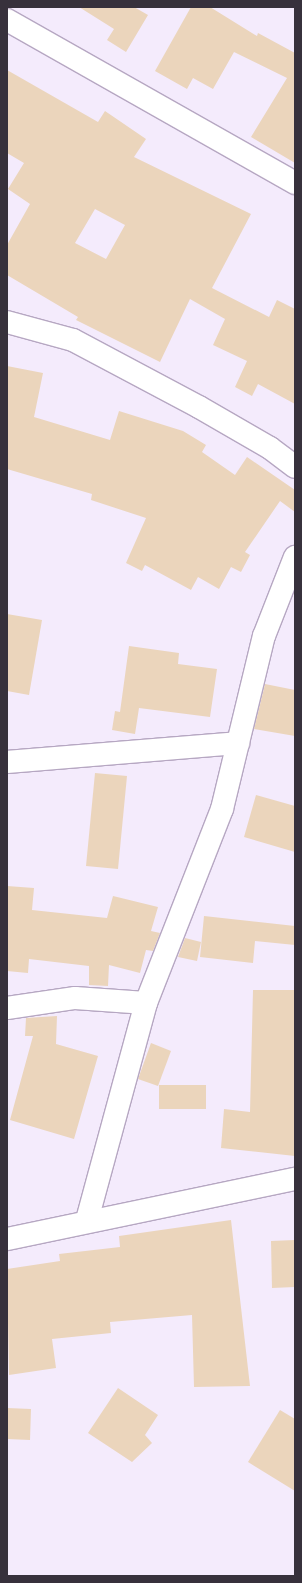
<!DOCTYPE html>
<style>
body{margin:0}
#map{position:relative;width:302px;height:1583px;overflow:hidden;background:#f4ebfc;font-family:Quicksand,sans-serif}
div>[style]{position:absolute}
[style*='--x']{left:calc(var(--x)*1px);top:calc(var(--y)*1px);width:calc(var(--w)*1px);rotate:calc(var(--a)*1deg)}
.building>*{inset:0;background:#ebd5bc}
.roads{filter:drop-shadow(1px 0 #b6a7c2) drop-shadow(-1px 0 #b6a7c2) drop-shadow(0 1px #b6a7c2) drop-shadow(0 -1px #b6a7c2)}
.street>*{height:22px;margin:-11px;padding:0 11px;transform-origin:11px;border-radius:11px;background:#fff}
span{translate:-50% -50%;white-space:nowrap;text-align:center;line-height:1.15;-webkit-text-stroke:3.5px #fdfdfd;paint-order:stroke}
.frame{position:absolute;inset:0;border:8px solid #37313c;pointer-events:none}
</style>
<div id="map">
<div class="building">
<i style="clip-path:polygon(79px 7px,134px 7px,148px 15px,126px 52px,107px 40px,114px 29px)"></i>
<i style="clip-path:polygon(191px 7px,210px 7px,257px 36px,258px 33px,295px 53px,295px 163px,251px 137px,287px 78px,234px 52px,213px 89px,193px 78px,187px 89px,155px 71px)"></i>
<i style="clip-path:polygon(evenodd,7px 70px,98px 122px,105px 111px,146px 139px,134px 157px,251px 214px,212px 288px,269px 317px,277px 300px,295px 309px,295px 404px,258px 384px,252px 396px,235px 387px,247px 361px,213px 345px,225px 319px,190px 299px,160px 362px,76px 320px,78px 317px,7px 275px,7px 245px,30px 204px,8px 189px,24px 163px,7px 153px,7px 70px,95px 209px,125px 225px,106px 259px,75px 243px,95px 209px)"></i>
<i style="clip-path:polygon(7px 366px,43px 373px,34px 417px,110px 440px,119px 411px,183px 431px,206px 445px,202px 452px,235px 475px,247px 457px,295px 490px,295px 512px,280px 501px,245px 552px,250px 555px,241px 572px,231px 567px,219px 589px,198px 577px,191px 590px,145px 565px,142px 571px,126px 563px,146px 518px,91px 500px,92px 494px,7px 469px)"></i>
<i style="clip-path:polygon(7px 614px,42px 620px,29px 695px,7px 691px)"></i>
<i style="clip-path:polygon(129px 646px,179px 653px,178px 664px,217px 669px,210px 717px,139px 708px,135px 734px,112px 730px,115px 711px,120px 712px)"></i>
<i style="clip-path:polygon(265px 684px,295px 690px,295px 736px,254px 729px)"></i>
<i style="clip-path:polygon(95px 773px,127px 776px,118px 869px,86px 866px)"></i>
<i style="clip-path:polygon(256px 795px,295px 806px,295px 852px,244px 837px)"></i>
<i style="clip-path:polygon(7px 886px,34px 888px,32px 910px,107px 918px,113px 896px,158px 907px,151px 931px,160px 933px,153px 951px,146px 950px,140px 973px,109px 965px,108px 986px,89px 985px,89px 966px,29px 959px,28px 973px,7px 971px)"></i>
<i style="clip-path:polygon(204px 916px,295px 926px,295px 945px,255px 941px,253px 963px,200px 957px)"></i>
<i style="clip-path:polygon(185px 938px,201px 942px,197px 961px,178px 957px)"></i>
<i style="clip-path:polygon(253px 990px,295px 990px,295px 1156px,221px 1148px,224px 1109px,250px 1112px)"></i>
<i style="clip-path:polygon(57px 1016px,56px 1044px,98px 1056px,74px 1139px,10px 1120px,33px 1036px,25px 1036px,26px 1018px)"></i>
<i style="clip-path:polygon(151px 1043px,171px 1051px,158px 1086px,138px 1079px)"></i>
<i style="clip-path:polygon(159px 1085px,206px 1085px,206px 1109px,159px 1109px)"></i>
<i style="clip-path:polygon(231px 1220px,250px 1386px,194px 1387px,192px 1315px,110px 1322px,111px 1333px,52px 1339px,56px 1368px,9px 1375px,7px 1269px,60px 1261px,59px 1254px,120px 1247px,119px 1236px)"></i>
<i style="clip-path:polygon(295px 1240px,295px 1287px,272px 1288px,271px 1241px)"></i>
<i style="clip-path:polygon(118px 1388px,158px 1415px,145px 1435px,152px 1443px,132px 1462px,88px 1433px)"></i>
<i style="clip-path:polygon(7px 1408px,31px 1409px,30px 1440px,7px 1439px)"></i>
<i style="clip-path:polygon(280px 1410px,295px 1419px,295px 1491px,248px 1462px)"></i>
</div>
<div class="roads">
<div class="street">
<i style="--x:7;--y:20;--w:331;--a:29.5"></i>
<i style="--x:7;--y:322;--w:68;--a:15.3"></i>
<i style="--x:73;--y:340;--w:143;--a:28"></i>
<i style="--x:199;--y:407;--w:82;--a:30"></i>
<i style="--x:270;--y:448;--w:31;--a:37"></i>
<i style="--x:7;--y:762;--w:232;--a:-4.7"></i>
<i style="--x:7;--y:1008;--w:69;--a:-8.4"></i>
<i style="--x:75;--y:998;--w:71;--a:4"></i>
<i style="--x:87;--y:1220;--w:225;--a:-74.8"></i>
<i style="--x:146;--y:1003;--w:208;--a:-68.6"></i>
<i style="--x:222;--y:809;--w:178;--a:-76.4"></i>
<i style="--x:264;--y:636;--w:85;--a:-68.6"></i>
<i style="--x:7;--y:1239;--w:294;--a:-11.8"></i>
</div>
</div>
<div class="frame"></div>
</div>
